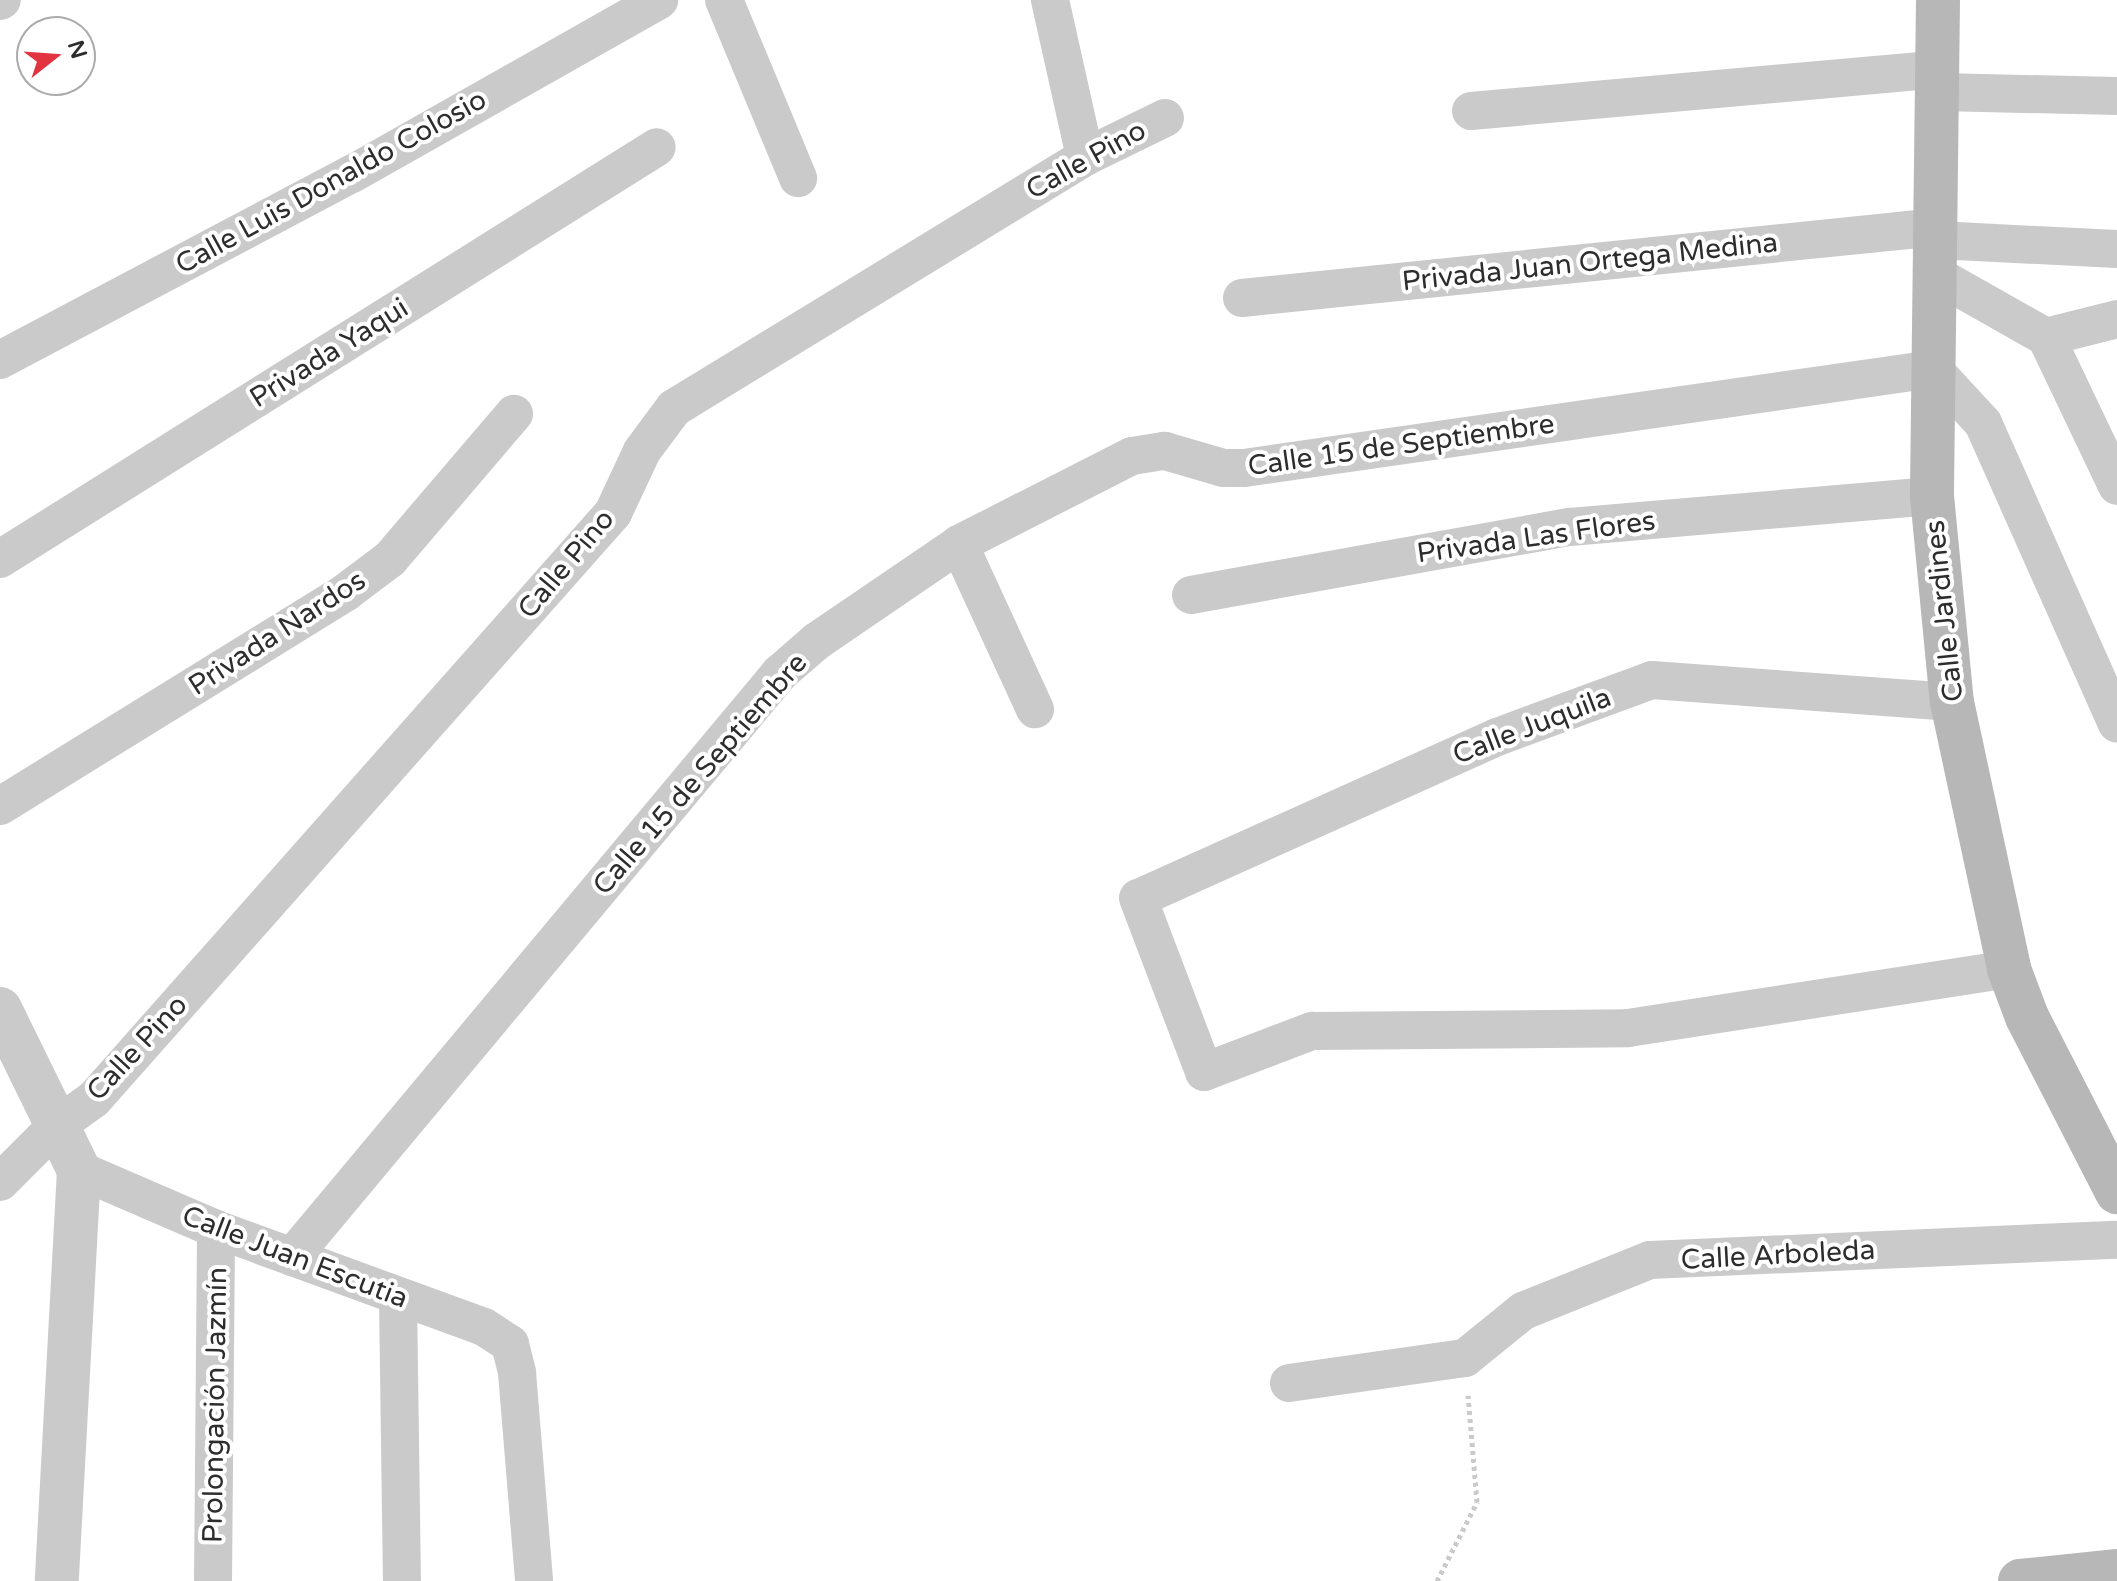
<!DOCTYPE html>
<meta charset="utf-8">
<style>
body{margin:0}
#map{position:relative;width:2117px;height:1581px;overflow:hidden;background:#fff;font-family:"Varela Round",sans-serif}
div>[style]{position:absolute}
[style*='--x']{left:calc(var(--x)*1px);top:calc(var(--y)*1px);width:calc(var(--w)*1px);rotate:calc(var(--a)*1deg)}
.path>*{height:5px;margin-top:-2.5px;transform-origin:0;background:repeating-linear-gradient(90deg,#cacaca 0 4px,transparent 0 8px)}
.minor>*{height:38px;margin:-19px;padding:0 19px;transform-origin:19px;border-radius:19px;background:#cacaca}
.tertiary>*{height:44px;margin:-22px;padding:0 22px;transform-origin:22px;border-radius:22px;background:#cacaca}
.secondary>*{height:44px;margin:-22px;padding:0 22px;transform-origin:22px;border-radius:22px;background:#b7b7b7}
span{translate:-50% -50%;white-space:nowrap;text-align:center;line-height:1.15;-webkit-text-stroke:8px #fff;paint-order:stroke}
.street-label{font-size:28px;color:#2d2d2d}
.north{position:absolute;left:16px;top:16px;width:80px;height:80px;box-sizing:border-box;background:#fff;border:2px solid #ababab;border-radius:50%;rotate:73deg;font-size:22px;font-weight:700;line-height:32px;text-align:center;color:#2d2d2d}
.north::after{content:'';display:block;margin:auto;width:28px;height:36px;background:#e13340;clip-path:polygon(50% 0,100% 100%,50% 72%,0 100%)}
</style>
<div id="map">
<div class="path">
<i style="--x:1437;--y:1581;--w:89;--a:-63.1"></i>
<i style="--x:1477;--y:1502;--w:107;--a:-94.8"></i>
</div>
<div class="minor">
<i style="--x:724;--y:0;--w:193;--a:67.4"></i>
<i style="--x:1050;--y:0;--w:161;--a:77.4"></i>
<i style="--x:0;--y:1;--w:2;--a:-27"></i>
<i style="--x:1940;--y:92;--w:177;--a:1.3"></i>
<i style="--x:1471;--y:111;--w:471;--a:-5.1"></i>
<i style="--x:1937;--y:240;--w:180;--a:2.9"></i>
<i style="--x:1938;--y:276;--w:124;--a:29.5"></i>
<i style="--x:2046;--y:337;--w:73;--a:-14.2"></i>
<i style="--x:1242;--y:298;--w:699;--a:-5.83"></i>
<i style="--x:2046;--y:337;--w:165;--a:64.5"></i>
<i style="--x:0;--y:360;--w:398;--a:-27.9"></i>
<i style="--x:352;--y:174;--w:353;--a:-29.5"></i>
<i style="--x:959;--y:544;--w:182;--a:65.3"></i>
<i style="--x:0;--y:559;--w:775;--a:-32.09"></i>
<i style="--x:1191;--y:595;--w:385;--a:-10.2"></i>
<i style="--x:1570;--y:527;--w:363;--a:-4.9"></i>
<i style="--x:1952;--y:702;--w:301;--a:-175.8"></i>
<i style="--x:1652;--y:680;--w:165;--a:159.8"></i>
<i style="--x:1497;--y:737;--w:393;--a:155.8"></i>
<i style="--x:1138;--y:898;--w:186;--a:69.2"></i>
<i style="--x:1204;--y:1072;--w:116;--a:-20.8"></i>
<i style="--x:1312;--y:1031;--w:316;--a:-0.5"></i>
<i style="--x:1628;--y:1028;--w:386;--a:-8.8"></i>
<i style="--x:0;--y:806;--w:407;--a:-31.7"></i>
<i style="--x:346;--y:592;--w:55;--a:-36.9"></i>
<i style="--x:390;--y:559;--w:191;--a:-49.5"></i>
<i style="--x:79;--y:1170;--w:149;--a:23.3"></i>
<i style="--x:216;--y:1229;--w:285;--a:20.1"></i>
<i style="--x:484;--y:1327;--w:31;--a:33"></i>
<i style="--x:510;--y:1344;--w:30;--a:76"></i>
<i style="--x:517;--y:1373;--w:209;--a:85.3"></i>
<i style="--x:0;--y:1182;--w:78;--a:-45"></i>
<i style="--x:55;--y:1127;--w:48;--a:-35.7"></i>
<i style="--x:94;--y:1099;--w:783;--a:-48.47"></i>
<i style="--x:613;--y:513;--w:68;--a:-64.9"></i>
<i style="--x:642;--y:451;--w:54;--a:-53.3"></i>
<i style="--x:674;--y:408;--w:482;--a:-31.4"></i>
<i style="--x:1085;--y:157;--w:89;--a:-26"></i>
<i style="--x:292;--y:1257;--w:761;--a:-50.12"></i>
<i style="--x:780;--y:673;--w:49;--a:-40.9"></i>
<i style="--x:817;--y:641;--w:172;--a:-34.3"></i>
<i style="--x:959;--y:544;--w:194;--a:-27"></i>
<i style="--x:1132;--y:456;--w:33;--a:-9"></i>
<i style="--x:1165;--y:451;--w:60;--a:16.3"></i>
<i style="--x:1223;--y:468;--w:21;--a:0"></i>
<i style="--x:1244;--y:468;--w:696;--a:-8.18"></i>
<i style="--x:1933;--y:369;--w:74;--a:47.2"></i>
<i style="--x:1983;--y:423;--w:329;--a:66"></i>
<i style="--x:398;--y:1298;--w:283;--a:89.2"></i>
<i style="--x:1289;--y:1383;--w:178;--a:-8.1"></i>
<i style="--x:1465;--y:1358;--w:75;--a:-39"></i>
<i style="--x:1523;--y:1311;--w:137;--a:-21.9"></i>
<i style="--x:1650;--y:1260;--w:467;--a:-2.5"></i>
<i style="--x:213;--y:1581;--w:352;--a:-89.5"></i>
</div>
<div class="tertiary">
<i style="--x:0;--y:1009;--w:179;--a:63.9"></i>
<i style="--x:79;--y:1170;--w:412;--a:93.1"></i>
</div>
<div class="secondary">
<i style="--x:1938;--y:0;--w:496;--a:90.7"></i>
<i style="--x:1932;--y:496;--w:207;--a:84.5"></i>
<i style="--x:1952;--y:702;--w:273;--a:77.9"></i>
<i style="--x:2009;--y:969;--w:51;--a:69.4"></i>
<i style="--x:2027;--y:1017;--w:197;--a:62.8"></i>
<i style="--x:2020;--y:1581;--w:98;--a:-5.9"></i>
</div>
<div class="street-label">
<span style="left:1086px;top:160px;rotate:-29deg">Calle Pino</span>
<span style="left:331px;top:182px;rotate:-29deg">Calle Luis Donaldo Colosio</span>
<span style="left:1590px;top:262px;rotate:-6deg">Privada Juan Ortega Medina</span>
<span style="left:329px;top:353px;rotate:-32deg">Privada Yaqui</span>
<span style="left:1401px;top:445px;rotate:-8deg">Calle 15 de Septiembre</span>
<span style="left:1536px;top:537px;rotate:-8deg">Privada Las Flores</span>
<span style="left:566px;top:564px;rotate:-50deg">Calle Pino</span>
<span style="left:1944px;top:611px;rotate:-96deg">Calle Jardines</span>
<span style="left:277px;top:633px;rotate:-33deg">Privada Nardos</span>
<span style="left:1532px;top:726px;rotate:-21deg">Calle Juquila</span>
<span style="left:700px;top:774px;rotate:-49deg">Calle 15 de Septiembre</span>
<span style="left:137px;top:1048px;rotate:-47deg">Calle Pino</span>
<span style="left:1778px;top:1255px;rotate:-3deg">Calle Arboleda</span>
<span style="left:295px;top:1257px;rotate:21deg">Calle Juan Escutia</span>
<span style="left:215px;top:1405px;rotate:-89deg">Prolongación Jazmín</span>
</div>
<div class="north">N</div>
</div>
